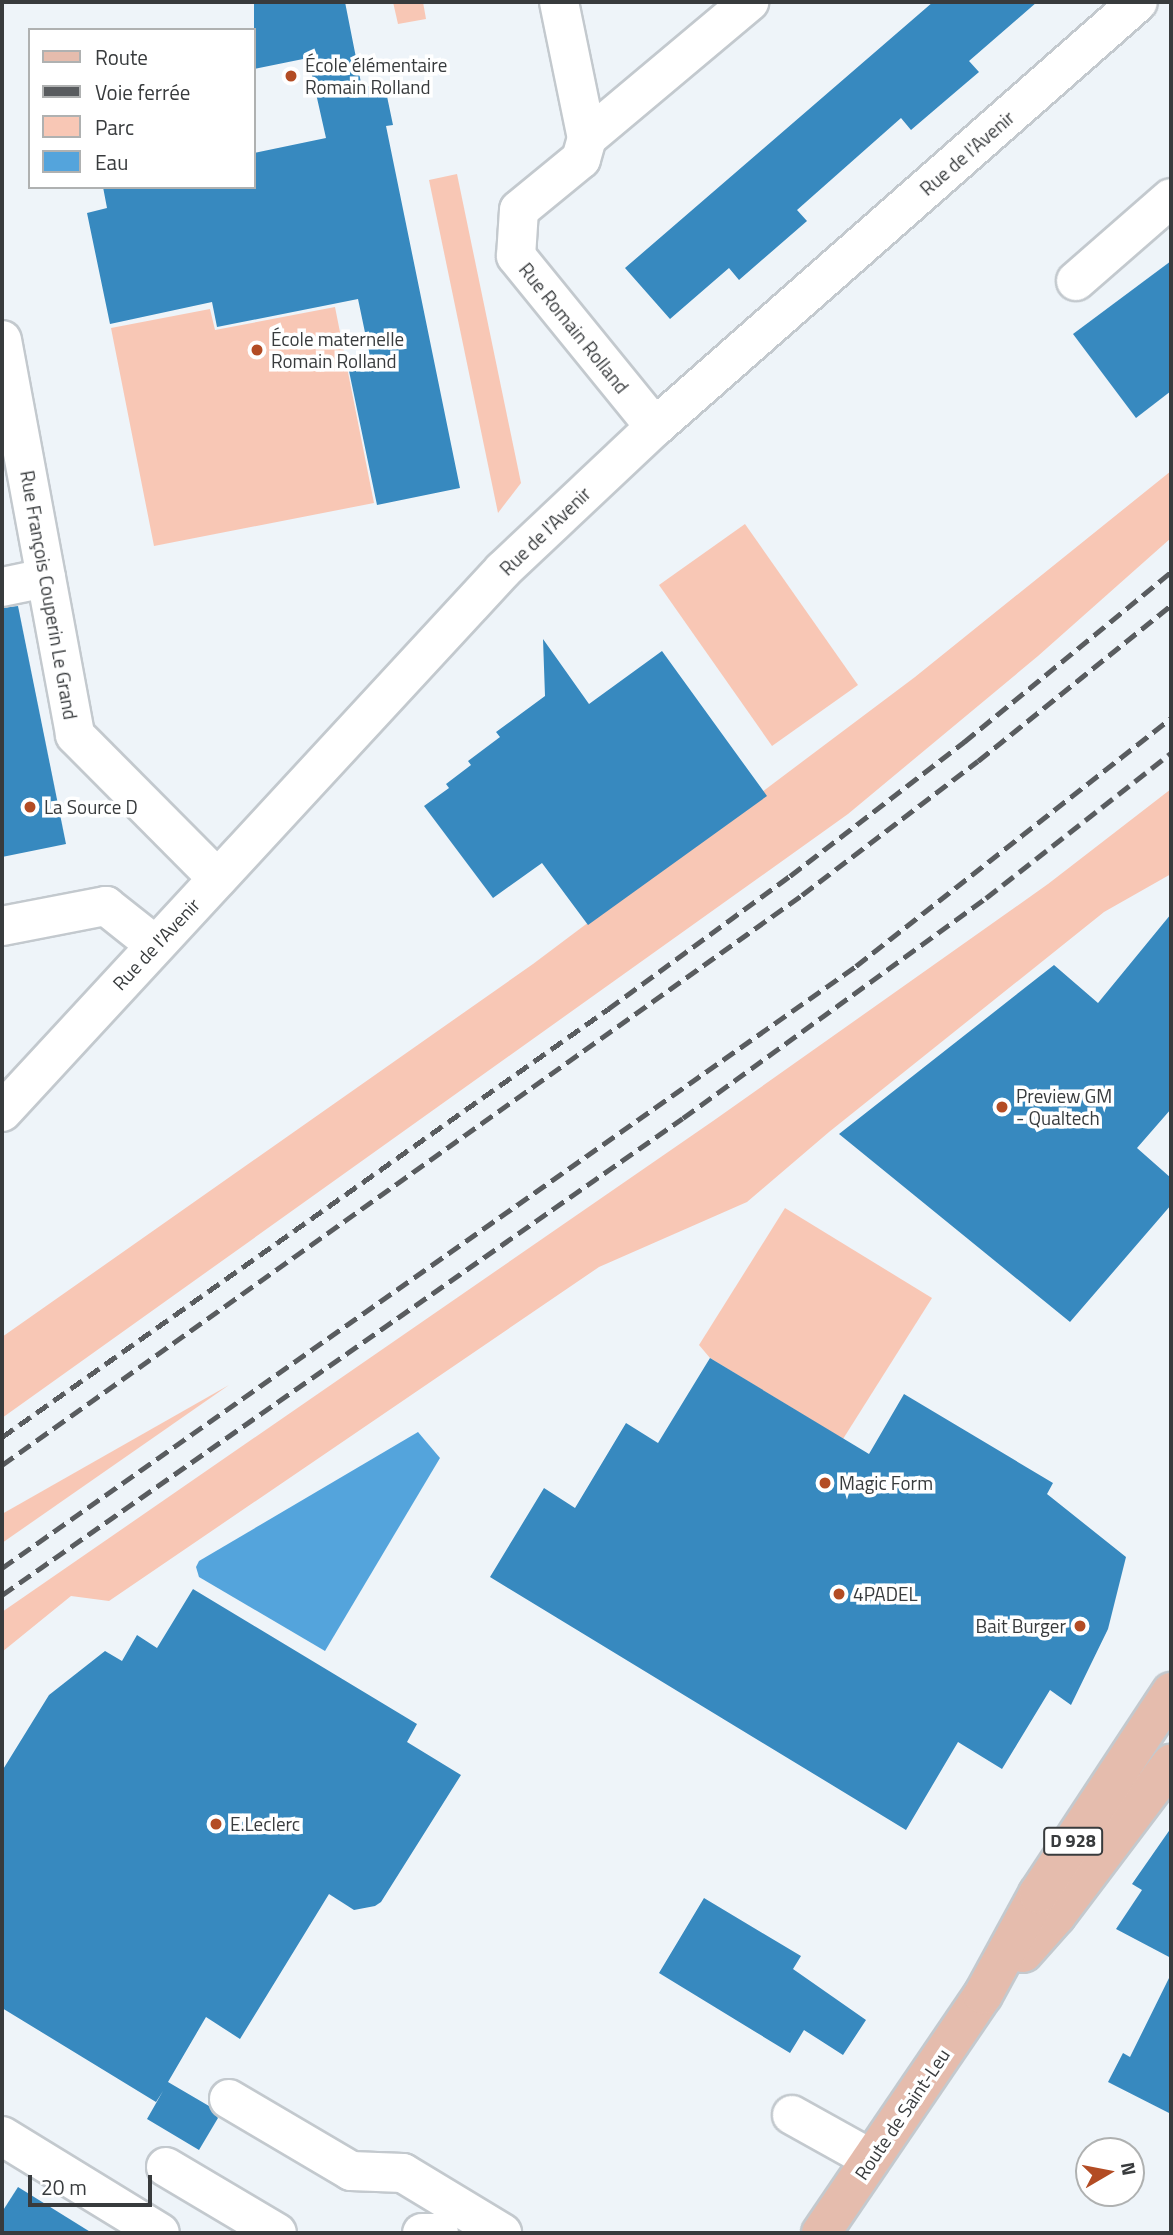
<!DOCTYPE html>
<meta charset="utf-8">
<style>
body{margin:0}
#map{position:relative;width:1173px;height:2235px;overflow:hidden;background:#eef4f9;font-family:"Titillium Web",sans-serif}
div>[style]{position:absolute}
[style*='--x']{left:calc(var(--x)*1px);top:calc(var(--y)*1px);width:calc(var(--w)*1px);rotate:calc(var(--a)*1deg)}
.green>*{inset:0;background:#f8c7b5}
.water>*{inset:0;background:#54a4dc}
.building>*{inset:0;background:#3789bf}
.roads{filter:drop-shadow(2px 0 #c3c9ce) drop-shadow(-2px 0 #c3c9ce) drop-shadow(0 2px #c3c9ce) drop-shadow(0 -2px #c3c9ce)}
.minor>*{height:38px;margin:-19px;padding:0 19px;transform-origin:19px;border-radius:19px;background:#fff}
.major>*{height:38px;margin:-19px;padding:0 19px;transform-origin:19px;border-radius:19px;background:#e5bcad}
.rail>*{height:5px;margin-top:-2.5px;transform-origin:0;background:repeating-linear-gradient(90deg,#595c5f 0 14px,transparent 0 21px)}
.dots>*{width:19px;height:19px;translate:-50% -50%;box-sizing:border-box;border:4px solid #fff;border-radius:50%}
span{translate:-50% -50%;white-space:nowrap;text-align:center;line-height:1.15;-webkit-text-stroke:7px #fff;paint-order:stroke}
.shield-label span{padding:2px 5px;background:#fff;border:2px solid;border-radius:5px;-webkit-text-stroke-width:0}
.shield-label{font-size:18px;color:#383b3d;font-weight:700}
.poi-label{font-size:19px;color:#383b3d}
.left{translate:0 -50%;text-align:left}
.right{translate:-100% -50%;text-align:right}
.street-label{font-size:19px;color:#383b3d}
.frame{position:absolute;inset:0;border:4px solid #383b3d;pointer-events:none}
.legend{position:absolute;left:28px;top:28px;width:228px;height:161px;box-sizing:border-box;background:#fff;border:2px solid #afb1b1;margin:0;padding:9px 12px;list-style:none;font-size:21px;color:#383b3d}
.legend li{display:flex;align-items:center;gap:14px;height:35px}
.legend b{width:35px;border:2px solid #afb1b1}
.north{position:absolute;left:1075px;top:2137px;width:70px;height:70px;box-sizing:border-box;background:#fff;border:2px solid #afb1b1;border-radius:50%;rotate:80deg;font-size:19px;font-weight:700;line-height:28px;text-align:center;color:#383b3d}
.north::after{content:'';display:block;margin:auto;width:24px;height:32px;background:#b34c24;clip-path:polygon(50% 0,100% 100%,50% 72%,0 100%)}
.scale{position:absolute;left:28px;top:2175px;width:124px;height:32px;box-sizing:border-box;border:4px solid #383b3d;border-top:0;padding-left:9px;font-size:21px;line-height:24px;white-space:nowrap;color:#383b3d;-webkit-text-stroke:5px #fff;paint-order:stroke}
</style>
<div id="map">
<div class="green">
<i style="clip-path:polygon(393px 2px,423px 2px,426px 19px,398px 24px)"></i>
<i style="clip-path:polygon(457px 174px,521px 483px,498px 513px,429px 180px)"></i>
<i style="clip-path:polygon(335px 307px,374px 503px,154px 546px,111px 328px,210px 309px,215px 330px)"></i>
<i style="clip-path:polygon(1171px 471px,1171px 538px,1038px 656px,848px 814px,2px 1418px,2px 1337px,533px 964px,915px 677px)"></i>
<i style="clip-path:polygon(745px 524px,858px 685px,772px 746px,659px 585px)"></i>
<i style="clip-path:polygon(1171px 789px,1171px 874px,1104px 912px,829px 1132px,747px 1202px,599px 1267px,109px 1601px,71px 1596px,2px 1652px,2px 1612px,713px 1121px,1048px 884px)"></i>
<i style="clip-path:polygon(785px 1208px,932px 1298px,843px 1439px,710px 1358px,699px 1345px)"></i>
<i style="clip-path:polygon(229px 1385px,2px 1543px,2px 1514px)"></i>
</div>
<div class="water">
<i style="clip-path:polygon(418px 1432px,440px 1458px,325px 1651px,199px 1577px,196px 1567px,199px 1561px)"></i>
</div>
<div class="building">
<i style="clip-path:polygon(254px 2px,345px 2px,362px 88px,384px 82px,393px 125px,386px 126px,460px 488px,377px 505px,349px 371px,372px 366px,358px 299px,217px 327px,212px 302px,110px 324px,87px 213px,107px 208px,103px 187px,254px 187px,254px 153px,326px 138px,308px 58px,254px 69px)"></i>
<i style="clip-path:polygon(933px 2px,1037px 2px,969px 61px,979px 72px,959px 89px,911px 130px,901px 118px,797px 210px,807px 221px,739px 280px,729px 268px,670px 319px,625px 268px)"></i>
<i style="clip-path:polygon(1171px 261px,1171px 391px,1136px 418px,1073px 334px)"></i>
<i style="clip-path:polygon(18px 606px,66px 844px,2px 857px,2px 608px)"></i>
<i style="clip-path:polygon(543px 639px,589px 704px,662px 651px,767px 796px,588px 925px,542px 863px,493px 898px,424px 806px,449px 788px,446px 784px,471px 765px,468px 761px,500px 737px,496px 732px,545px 696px)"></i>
<i style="clip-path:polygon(1171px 914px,1171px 1109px,1137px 1148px,1171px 1178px,1171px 1205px,1070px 1322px,839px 1134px,1054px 965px,1098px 1003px)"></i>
<i style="clip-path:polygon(710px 1358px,869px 1454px,904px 1394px,1053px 1483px,1047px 1494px,1126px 1557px,1108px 1629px,1071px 1705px,1050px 1690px,1002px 1769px,958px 1742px,906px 1830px,490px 1577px,544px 1488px,575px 1508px,626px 1423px,658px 1443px)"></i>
<i style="clip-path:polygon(193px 1589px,417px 1724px,407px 1742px,461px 1775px,381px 1902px,375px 1906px,354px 1910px,329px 1894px,240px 2039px,206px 2017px,168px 2082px,209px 2106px,218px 2118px,199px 2150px,147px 2119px,163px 2091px,156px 2102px,2px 2008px,2px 1771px,49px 1695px,105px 1651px,122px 1661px,137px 1635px,157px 1648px)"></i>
<i style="clip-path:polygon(1171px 1828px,1171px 1958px,1116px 1929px,1142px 1890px,1132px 1884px)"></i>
<i style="clip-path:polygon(704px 1898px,801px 1956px,793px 1969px,866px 2020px,843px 2055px,804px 2030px,790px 2053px,659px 1973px)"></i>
<i style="clip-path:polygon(1171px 1974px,1171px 2114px,1108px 2082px,1123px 2053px,1130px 2057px)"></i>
<i style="clip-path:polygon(18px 2187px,92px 2233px,2px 2233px,2px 2212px)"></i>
</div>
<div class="roads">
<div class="minor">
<i style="--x:559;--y:2;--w:139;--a:78.4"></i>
<i style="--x:587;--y:138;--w:22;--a:106"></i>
<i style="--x:581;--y:159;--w:80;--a:140.6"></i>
<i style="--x:519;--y:210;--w:46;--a:93.7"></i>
<i style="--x:516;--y:256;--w:220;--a:50.9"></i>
<i style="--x:587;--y:138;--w:212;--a:-40"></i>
<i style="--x:1076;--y:281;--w:126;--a:-41.1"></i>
<i style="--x:2;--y:340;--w:402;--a:79.5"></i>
<i style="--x:75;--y:735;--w:202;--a:45.2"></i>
<i style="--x:2;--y:587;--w:45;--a:-11.6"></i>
<i style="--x:2;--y:926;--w:106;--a:-10.9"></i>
<i style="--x:106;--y:906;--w:63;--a:38.5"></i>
<i style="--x:2;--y:1112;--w:738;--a:-47.25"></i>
<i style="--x:503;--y:570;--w:209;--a:-43.3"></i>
<i style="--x:655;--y:427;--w:643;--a:-41.35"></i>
<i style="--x:229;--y:2099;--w:142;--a:30.5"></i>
<i style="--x:351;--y:2171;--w:52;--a:2.2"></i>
<i style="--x:403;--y:2173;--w:116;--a:31.2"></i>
<i style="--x:792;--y:2115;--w:90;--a:29.1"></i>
<i style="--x:2;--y:2136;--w:185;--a:31.5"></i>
<i style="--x:166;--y:2167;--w:129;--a:30.7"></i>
<i style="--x:422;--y:2233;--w:17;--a:0"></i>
</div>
<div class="major">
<i style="--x:1023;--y:1953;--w:50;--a:-48.3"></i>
<i style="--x:1056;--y:1916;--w:191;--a:-52.9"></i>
<i style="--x:821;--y:2233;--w:288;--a:-55.8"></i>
<i style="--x:983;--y:1995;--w:115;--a:-61.4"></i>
<i style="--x:1038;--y:1894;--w:242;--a:-56.6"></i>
</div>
</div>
<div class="rail">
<i style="--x:2;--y:1437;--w:742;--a:-35.23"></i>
<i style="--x:608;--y:1009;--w:225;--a:-36.2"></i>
<i style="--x:790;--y:876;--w:220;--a:-37.6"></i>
<i style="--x:964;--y:742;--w:268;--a:-39.4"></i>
<i style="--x:2;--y:1465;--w:982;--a:-35.47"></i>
<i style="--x:802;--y:895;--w:221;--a:-37.3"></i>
<i style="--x:978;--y:761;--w:248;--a:-38.9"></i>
<i style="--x:2;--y:1568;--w:1045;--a:-35.18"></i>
<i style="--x:856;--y:966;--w:401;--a:-38.2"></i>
<i style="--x:2;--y:1595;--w:831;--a:-35.01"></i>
<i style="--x:683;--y:1118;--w:374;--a:-36"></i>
<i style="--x:986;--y:898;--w:235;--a:-38.1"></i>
</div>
<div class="dots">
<i style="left:291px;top:76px;background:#b34c24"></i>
<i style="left:257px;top:350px;background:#b34c24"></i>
<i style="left:30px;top:807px;background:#b34c24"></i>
<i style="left:1002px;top:1107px;background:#b34c24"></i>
<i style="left:825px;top:1483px;background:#b34c24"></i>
<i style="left:839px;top:1594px;background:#b34c24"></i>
<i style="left:1080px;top:1626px;background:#b34c24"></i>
<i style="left:216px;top:1824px;background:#b34c24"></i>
</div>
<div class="shield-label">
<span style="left:1073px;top:1841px">D 928</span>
</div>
<div class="poi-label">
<span class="left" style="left:305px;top:76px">École élémentaire<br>Romain Rolland</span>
<span class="left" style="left:271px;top:350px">École maternelle<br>Romain Rolland</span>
<span class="left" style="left:44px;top:807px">La Source D</span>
<span class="left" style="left:1016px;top:1107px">Preview GM<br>- Qualtech</span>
<span class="left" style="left:839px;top:1483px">Magic Form</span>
<span class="left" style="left:853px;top:1594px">4PADEL</span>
<span class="right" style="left:1066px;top:1626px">Bait Burger</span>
<span class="left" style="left:230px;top:1824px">E.Leclerc</span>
</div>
<div class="street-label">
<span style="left:967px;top:153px;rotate:-41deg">Rue de l'Avenir</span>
<span style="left:574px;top:328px;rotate:51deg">Rue Romain Rolland</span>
<span style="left:545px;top:531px;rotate:-44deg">Rue de l'Avenir</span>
<span style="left:49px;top:595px;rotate:80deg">Rue François Couperin Le Grand</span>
<span style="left:156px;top:944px;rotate:-47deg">Rue de l'Avenir</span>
<span style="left:902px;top:2114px;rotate:-56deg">Route de Saint-Leu</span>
</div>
<div class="frame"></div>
<ul class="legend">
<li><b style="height:9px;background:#e5bcad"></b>Route</li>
<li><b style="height:9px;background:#595c5f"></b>Voie ferrée</li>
<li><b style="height:19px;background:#f8c7b5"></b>Parc</li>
<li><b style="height:19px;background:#54a4dc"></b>Eau</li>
</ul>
<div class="north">N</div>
<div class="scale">20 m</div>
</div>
